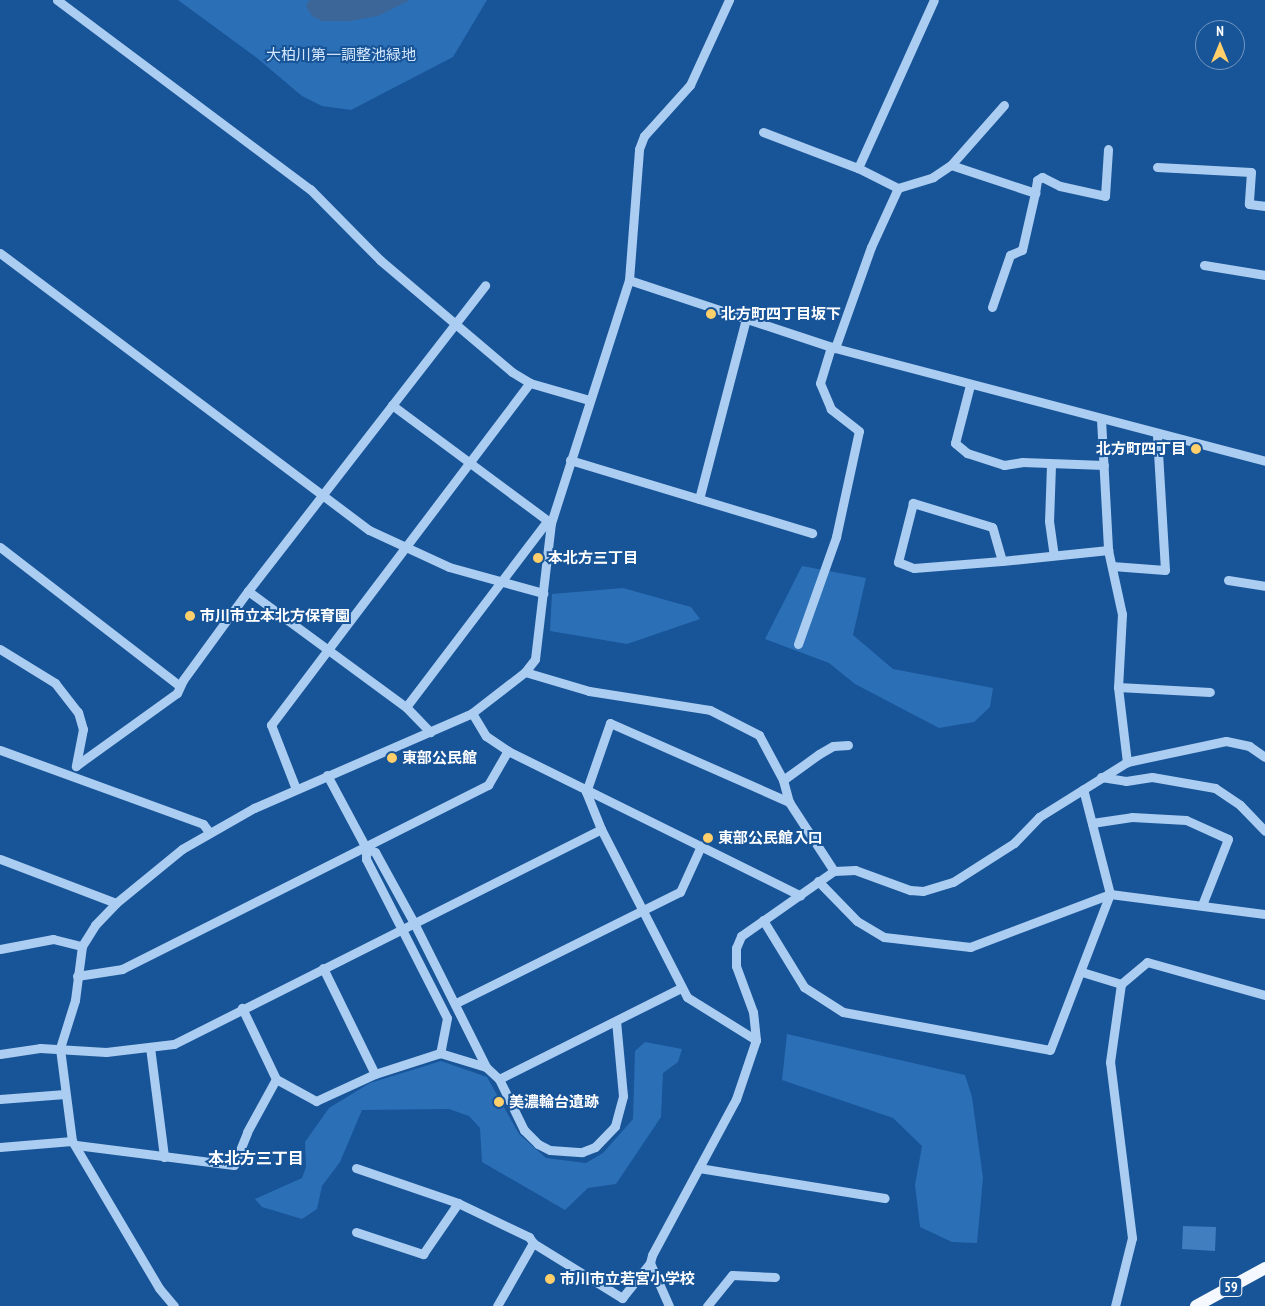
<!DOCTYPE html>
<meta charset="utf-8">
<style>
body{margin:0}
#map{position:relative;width:1265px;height:1306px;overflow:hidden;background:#185498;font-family:"PT Sans Narrow","Noto Sans JP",sans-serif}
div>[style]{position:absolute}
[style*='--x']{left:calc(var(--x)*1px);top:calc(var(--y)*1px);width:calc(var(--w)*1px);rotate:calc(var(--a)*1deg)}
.green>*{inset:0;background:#2b6fb6}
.water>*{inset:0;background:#3b6697}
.building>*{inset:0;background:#407ebf}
.minor>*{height:9px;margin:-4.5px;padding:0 4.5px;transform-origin:4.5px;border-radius:4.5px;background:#abcdf1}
.major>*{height:12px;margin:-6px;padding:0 6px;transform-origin:6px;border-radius:6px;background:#f5f9ff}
.dots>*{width:14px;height:14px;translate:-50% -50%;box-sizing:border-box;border:2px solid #185498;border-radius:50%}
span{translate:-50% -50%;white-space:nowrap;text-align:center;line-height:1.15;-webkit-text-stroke:4px #185498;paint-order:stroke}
.shield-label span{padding:1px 4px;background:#185498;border:1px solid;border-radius:4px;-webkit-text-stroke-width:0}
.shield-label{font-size:14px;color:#fff;font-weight:700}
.park-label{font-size:15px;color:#d2e7fc}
.poi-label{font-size:15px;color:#fff;font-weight:700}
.left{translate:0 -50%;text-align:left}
.right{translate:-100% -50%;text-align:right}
.neighbourhood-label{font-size:16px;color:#fff;font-weight:700}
.north{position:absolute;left:1195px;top:20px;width:50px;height:50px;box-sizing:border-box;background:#185498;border:1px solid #7498c1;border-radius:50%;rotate:0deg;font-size:14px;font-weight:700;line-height:20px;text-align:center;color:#fff}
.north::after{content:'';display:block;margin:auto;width:18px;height:22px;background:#ffcf6b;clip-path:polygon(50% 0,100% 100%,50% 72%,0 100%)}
</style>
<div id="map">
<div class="green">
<i style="clip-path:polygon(178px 0,487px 0,453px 57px,351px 110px,322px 106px,302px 96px,257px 58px)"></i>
<i style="clip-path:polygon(802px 566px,866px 578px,853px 635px,893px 669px,993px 688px,990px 707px,974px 722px,939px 728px,855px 684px,829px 663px,765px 639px)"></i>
<i style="clip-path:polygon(623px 588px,691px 607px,700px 619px,627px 644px,550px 631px,552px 594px)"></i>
<i style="clip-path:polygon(787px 1034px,965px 1075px,972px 1097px,983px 1178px,977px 1243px,952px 1242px,920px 1227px,915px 1185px,922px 1146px,893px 1118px,782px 1080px)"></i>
<i style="clip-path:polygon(645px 1042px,682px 1049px,678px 1062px,663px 1073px,661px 1117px,616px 1184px,588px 1188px,565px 1210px,482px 1162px,480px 1128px,469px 1116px,449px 1109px,362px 1110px,340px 1162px,322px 1186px,317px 1209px,302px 1219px,262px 1207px,255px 1199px,302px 1178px,306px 1167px,305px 1142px,329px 1108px,370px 1083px,441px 1061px,487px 1077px,519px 1134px,546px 1158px,586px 1163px,603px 1153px,633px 1119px,635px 1051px)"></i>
</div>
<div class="water">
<i style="clip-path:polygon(309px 0,410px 0,378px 16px,349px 21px,322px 21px,312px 16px,306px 6px)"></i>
</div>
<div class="building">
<i style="clip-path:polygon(1183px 1226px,1216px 1227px,1215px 1251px,1182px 1249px)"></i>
</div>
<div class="minor">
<i style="--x:57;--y:0;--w:316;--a:36.8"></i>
<i style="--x:310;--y:189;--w:100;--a:45.4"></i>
<i style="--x:380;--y:260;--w:173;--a:40.3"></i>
<i style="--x:512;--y:372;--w:21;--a:31"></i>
<i style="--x:530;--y:383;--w:61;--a:16.1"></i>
<i style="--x:763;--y:132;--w:102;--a:20.8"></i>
<i style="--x:858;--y:168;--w:45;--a:26.6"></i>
<i style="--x:951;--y:165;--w:89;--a:18.4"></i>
<i style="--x:1035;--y:193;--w:13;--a:-81"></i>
<i style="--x:1037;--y:180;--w:6;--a:-31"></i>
<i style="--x:1042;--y:177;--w:20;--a:27"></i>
<i style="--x:1060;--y:186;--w:46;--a:12.5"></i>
<i style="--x:1105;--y:196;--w:47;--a:-86.3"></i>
<i style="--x:1157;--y:167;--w:94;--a:3"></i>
<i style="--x:1251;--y:172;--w:32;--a:94"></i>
<i style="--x:1249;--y:204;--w:16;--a:7"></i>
<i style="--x:858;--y:168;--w:184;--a:-65.7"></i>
<i style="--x:0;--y:253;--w:461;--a:36.9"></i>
<i style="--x:369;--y:530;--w:88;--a:24.8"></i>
<i style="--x:449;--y:567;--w:98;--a:15.5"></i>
<i style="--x:1204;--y:265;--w:62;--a:9.3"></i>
<i style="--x:629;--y:280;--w:217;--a:18.3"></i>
<i style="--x:835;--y:348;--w:445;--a:14.7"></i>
<i style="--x:992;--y:307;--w:55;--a:-70.9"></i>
<i style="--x:1010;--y:255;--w:13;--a:-23"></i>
<i style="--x:1022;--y:250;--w:58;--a:-77.2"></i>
<i style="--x:835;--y:348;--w:107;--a:-70.4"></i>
<i style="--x:871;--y:247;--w:65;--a:-65.4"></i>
<i style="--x:898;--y:188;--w:37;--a:-17"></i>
<i style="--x:933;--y:177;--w:22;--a:-34"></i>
<i style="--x:951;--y:165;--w:80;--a:-48.5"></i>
<i style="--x:970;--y:385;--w:60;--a:104.5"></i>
<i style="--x:955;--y:443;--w:16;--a:40"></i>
<i style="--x:967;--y:453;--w:39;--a:18"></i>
<i style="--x:1004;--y:465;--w:18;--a:-9"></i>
<i style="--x:1022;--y:462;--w:82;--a:2.1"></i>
<i style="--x:392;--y:405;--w:198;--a:36.6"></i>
<i style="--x:1101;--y:419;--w:131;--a:86.9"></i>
<i style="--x:1108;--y:550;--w:66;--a:77.7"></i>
<i style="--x:1122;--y:614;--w:73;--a:93.1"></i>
<i style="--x:1118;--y:687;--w:76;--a:83.2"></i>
<i style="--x:570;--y:460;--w:253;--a:16.8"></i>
<i style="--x:1051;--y:465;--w:56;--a:92"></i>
<i style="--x:1049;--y:521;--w:34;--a:82"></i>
<i style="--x:699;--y:499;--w:187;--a:-75.4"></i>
<i style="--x:0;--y:547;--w:227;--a:37.7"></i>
<i style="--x:1002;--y:561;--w:35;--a:-106"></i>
<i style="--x:992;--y:527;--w:83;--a:-163.1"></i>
<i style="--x:913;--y:503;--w:61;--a:104.3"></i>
<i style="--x:898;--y:562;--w:17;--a:21"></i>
<i style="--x:914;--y:568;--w:88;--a:-4.5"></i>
<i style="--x:1002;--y:561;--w:107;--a:-5.9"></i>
<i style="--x:1112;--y:566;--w:53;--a:4.3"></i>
<i style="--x:1165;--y:570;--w:136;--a:-93.4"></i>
<i style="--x:1228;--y:580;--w:37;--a:9"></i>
<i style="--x:248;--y:591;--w:196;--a:36.3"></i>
<i style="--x:406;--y:707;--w:35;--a:46"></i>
<i style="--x:798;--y:644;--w:114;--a:-70.4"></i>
<i style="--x:836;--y:537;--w:108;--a:-77.8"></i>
<i style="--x:859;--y:431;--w:36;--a:-142"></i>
<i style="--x:831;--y:409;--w:28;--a:-113"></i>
<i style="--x:820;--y:383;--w:38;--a:-73"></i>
<i style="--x:0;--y:649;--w:65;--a:31.7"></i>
<i style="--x:55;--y:683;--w:37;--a:52"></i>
<i style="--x:78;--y:712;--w:18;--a:74"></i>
<i style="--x:83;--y:729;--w:38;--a:101"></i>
<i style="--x:525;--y:672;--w:67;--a:16.5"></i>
<i style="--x:589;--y:691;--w:122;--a:8.9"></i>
<i style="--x:710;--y:710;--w:55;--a:27"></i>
<i style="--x:759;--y:735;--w:51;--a:61.9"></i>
<i style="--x:783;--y:780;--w:23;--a:75"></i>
<i style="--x:789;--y:802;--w:82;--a:56.9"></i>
<i style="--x:1118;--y:687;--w:92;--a:3.1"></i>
<i style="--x:406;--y:707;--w:233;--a:-52.8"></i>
<i style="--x:472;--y:713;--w:27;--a:59"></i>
<i style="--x:486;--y:736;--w:27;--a:34"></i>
<i style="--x:508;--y:751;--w:326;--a:26.3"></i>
<i style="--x:0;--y:750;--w:216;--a:20"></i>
<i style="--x:203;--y:824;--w:10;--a:53"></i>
<i style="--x:77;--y:765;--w:123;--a:-35.8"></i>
<i style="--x:177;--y:693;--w:14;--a:-65"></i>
<i style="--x:183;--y:680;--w:110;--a:-53.9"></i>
<i style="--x:248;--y:591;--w:387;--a:-52.2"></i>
<i style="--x:327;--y:775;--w:83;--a:61.9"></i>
<i style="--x:366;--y:848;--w:10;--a:24"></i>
<i style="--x:375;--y:852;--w:81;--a:61.2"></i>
<i style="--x:414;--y:923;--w:161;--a:63.4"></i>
<i style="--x:486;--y:1067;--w:18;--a:43"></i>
<i style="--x:499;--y:1079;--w:57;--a:63.9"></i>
<i style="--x:524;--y:1130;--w:20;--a:45"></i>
<i style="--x:538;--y:1144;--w:13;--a:27"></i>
<i style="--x:550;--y:1150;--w:32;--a:4"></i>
<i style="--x:582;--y:1152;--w:14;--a:-21"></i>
<i style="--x:595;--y:1147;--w:29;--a:-46"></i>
<i style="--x:615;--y:1126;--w:31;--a:-75"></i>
<i style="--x:623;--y:1096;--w:75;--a:-95.3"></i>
<i style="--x:1101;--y:777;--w:25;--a:9"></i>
<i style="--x:1126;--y:781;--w:26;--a:-9"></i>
<i style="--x:1152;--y:777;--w:64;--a:9.9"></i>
<i style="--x:1215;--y:788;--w:30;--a:34"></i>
<i style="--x:1240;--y:805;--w:36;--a:46"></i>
<i style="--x:783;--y:780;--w:44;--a:-35.8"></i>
<i style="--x:819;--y:754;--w:16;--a:-30"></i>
<i style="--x:833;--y:746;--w:15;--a:-4"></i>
<i style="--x:296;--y:789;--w:69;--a:-111.3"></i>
<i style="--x:271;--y:725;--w:429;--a:-52.9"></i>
<i style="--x:1092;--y:823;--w:40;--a:-8.5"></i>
<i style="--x:1132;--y:817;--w:54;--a:3.2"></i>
<i style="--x:1186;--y:820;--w:46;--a:24.3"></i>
<i style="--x:1228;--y:839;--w:71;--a:111.5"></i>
<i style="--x:366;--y:848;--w:11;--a:90"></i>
<i style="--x:366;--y:859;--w:178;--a:63"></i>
<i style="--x:447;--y:1018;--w:36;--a:101"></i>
<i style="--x:0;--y:859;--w:124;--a:20.8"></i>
<i style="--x:818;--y:881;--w:56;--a:45.7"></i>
<i style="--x:857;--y:921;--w:31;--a:31"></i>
<i style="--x:884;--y:937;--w:87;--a:6.6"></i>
<i style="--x:970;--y:947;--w:150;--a:-20.7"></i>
<i style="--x:1110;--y:894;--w:156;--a:7.4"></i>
<i style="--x:763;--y:920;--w:79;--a:58.5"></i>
<i style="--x:804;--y:987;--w:46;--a:32.7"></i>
<i style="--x:843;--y:1012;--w:210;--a:10.4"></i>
<i style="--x:1050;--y:1050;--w:167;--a:-69"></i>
<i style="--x:1110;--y:894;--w:108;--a:-104.4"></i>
<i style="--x:0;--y:949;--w:54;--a:-10.7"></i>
<i style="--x:53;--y:939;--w:30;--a:14"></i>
<i style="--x:323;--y:968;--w:118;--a:63.9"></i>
<i style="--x:1082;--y:972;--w:41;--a:17.1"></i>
<i style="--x:77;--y:976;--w:46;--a:-8.8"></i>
<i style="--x:122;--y:969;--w:410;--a:-26.7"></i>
<i style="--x:488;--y:785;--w:39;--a:-60"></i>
<i style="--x:456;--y:1003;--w:250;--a:-26.4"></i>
<i style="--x:680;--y:892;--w:51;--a:-65.5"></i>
<i style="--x:756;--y:1040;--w:81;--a:-148.1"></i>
<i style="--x:687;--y:997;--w:189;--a:-117.1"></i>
<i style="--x:601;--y:829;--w:40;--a:-112"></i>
<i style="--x:586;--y:792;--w:73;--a:-70.8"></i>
<i style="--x:610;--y:723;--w:196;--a:23.8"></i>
<i style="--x:150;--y:1047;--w:111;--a:82.7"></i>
<i style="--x:0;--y:1054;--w:40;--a:-8.5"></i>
<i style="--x:40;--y:1048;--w:66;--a:3.5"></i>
<i style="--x:106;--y:1052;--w:68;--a:-6.7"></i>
<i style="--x:174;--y:1044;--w:478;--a:-26.7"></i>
<i style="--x:276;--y:1079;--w:46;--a:28.8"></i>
<i style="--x:316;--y:1101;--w:65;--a:-24.6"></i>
<i style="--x:375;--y:1074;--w:68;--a:-17.9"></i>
<i style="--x:440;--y:1053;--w:48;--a:16.9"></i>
<i style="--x:499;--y:1079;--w:203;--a:-26.6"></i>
<i style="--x:0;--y:1099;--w:65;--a:-4.4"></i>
<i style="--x:76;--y:1145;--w:159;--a:7.2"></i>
<i style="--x:234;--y:1165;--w:35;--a:-68"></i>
<i style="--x:247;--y:1132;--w:60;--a:-61.3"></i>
<i style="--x:276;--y:1079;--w:79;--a:-115.6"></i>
<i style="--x:0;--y:1147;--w:72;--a:-4.8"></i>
<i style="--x:356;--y:1168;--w:108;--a:18.9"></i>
<i style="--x:458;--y:1203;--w:79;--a:25.6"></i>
<i style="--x:529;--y:1237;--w:7;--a:56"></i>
<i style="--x:533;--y:1243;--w:105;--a:31.7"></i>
<i style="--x:622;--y:1298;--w:45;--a:-51.3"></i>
<i style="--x:699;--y:1168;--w:188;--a:9.2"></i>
<i style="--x:356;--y:1232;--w:71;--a:18.2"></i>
<i style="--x:423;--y:1254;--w:62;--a:-55.5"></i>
<i style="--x:174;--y:1306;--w:23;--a:-130"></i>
<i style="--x:159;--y:1288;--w:171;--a:-120.6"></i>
<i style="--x:72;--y:1141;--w:94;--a:-97.4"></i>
<i style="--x:60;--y:1048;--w:50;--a:-72.6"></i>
<i style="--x:75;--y:1000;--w:54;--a:-82.6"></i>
<i style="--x:82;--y:946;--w:25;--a:-58"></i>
<i style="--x:95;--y:925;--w:30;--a:-46"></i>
<i style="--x:116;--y:903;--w:85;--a:-39.3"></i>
<i style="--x:182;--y:849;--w:83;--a:-29.7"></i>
<i style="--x:254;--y:808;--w:238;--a:-23.5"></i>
<i style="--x:472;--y:713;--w:67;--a:-37.7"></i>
<i style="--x:525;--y:672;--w:16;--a:-52"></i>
<i style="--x:535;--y:659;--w:137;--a:-83.3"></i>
<i style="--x:551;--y:523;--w:255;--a:-72.2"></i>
<i style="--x:629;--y:280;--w:131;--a:-85.6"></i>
<i style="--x:639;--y:149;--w:14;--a:-69"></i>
<i style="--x:644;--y:136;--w:69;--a:-48"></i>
<i style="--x:690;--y:85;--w:94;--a:-65.4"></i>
<i style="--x:497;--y:1306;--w:73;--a:-60.3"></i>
<i style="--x:669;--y:1306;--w:47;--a:-113.8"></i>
<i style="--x:650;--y:1263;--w:8;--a:-76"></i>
<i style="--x:652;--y:1255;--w:177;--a:-61.7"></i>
<i style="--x:736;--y:1099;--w:62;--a:-71.3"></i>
<i style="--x:756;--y:1040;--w:28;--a:-96"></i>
<i style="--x:753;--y:1012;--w:49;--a:-110.3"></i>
<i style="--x:736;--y:966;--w:18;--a:-90"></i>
<i style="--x:736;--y:948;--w:13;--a:-67"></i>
<i style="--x:741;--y:936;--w:113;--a:-35"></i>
<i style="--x:834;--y:871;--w:21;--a:-3"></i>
<i style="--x:855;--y:870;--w:59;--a:20"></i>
<i style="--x:910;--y:890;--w:13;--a:4"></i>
<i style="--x:923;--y:891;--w:31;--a:-17"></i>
<i style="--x:953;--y:882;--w:72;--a:-32.6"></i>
<i style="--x:1014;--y:843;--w:36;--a:-46"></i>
<i style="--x:1039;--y:817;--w:104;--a:-32"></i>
<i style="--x:1127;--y:762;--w:101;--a:-12"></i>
<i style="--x:1226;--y:741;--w:24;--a:12"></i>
<i style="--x:1249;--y:746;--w:19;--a:35"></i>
<i style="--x:707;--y:1306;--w:40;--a:-51"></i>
<i style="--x:732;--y:1275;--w:43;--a:2.7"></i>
<i style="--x:1115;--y:1306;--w:70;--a:-76"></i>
<i style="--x:1132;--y:1238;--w:177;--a:-97.1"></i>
<i style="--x:1110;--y:1062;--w:79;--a:-82"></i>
<i style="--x:1121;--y:984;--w:34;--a:-40"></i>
<i style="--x:1147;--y:962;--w:123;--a:15.6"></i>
</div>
<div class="major">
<i style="--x:1196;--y:1306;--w:79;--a:-28.8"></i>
</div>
<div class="dots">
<i style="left:711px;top:314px;background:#ffcf6b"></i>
<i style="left:1196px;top:449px;background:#ffcf6b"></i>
<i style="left:538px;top:558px;background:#ffcf6b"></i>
<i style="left:190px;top:616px;background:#ffcf6b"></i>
<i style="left:392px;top:758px;background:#ffcf6b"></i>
<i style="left:708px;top:838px;background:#ffcf6b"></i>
<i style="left:499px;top:1102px;background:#ffcf6b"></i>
<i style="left:550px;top:1279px;background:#ffcf6b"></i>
</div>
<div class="shield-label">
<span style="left:1231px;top:1287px">59</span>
</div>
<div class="park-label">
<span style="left:341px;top:55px">大柏川第一調整池緑地</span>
</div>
<div class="poi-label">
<span class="left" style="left:721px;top:314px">北方町四丁目坂下</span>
<span class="right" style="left:1186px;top:449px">北方町四丁目</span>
<span class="left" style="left:548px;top:558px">本北方三丁目</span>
<span class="left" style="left:200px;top:616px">市川市立本北方保育園</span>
<span class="left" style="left:402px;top:758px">東部公民館</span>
<span class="left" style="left:718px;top:838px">東部公民館入口</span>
<span class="left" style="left:509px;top:1102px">美濃輪台遺跡</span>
<span class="left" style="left:560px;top:1279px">市川市立若宮小学校</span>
</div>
<div class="neighbourhood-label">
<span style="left:256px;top:1158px">本北方三丁目</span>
</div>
<div class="north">N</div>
</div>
